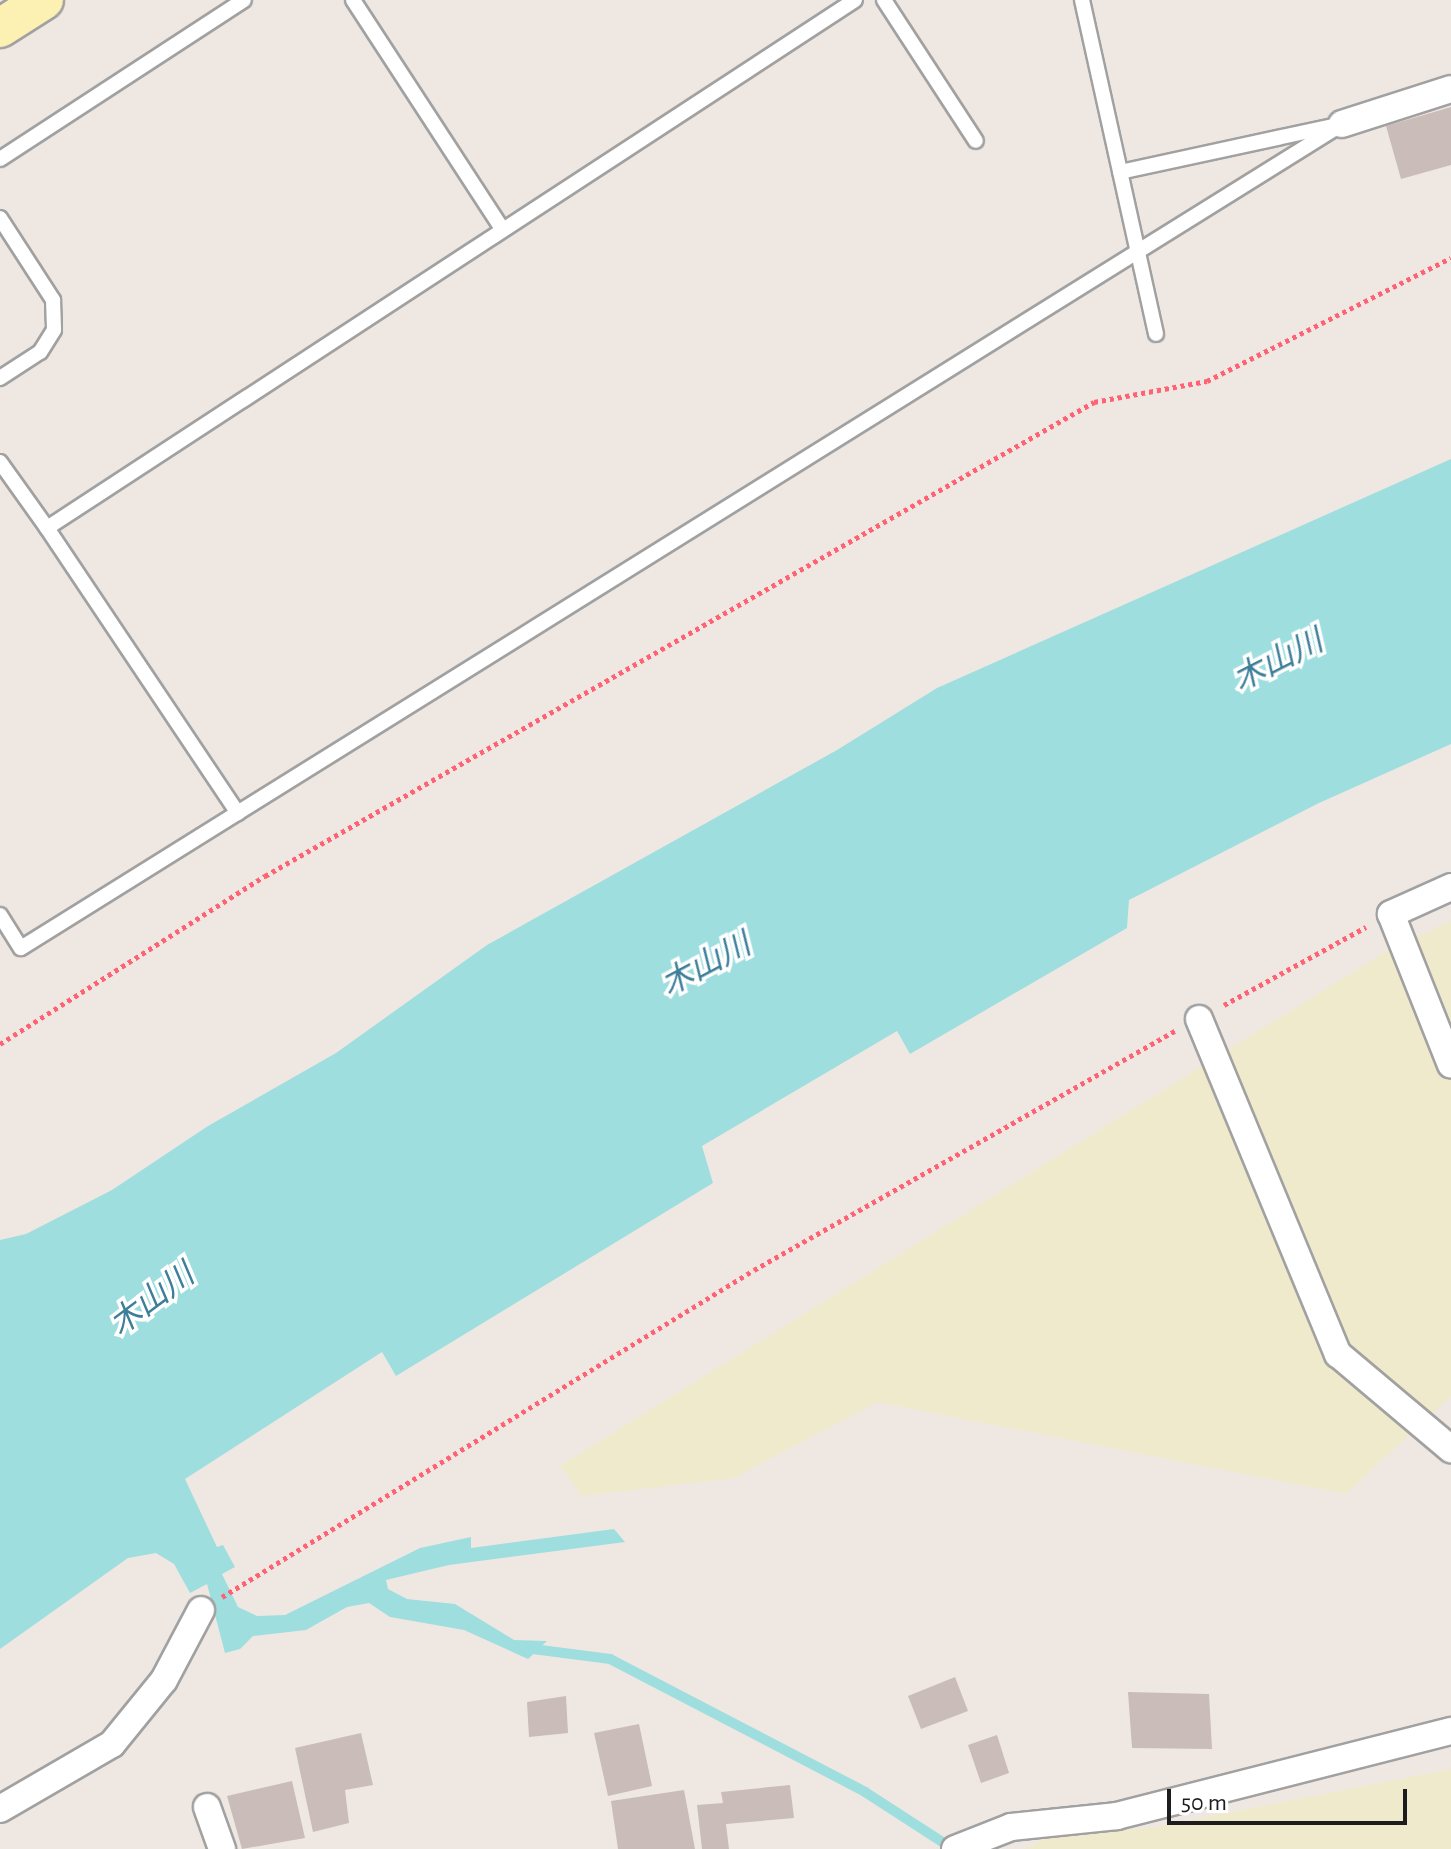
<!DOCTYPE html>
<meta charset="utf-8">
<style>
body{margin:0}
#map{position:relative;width:1451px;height:1849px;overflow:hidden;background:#efe8e2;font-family:"Alegreya Sans","Noto Sans JP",sans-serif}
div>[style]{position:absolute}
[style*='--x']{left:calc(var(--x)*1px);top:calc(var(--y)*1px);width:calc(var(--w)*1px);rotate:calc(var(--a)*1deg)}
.farmland>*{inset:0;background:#efeacc}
.water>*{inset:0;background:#9fdedf}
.stream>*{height:10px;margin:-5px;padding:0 5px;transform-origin:5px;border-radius:5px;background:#9fdedf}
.building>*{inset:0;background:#cabcb8}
.path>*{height:5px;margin-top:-2.5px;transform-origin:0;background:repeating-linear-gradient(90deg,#ff6273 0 4px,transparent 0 8px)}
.roads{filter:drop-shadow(2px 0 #a1a1a1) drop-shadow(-2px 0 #a1a1a1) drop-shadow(0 2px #a1a1a1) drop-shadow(0 -2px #a1a1a1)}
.lane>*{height:14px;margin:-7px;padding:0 7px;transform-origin:7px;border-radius:7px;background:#fff}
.street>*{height:26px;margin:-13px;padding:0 13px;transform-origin:13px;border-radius:13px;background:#fff}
.secondary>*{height:38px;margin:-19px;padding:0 19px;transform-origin:19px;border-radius:19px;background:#fcf1b2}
span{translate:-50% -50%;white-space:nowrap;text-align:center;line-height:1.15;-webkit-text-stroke:7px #fff;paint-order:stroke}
.water-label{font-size:32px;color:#3d7e99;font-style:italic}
.scale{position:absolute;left:1167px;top:1789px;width:240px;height:36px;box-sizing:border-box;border:4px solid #1d1d1d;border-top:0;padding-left:10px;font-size:24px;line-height:28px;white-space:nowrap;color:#1d1d1d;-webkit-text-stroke:6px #fff;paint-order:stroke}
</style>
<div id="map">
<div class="farmland">
<i style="clip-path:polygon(1451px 921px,1451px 1396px,1346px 1494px,877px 1402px,734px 1478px,582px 1496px,560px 1466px,1387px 951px)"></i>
<i style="clip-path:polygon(1451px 1769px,1451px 1849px,1024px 1849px,1054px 1835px,1151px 1828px)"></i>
</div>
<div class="water">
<i style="clip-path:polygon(1451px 459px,1451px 744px,1319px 803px,1129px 900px,1127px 928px,910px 1054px,897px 1031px,702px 1146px,713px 1183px,396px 1376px,382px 1352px,185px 1479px,217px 1547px,223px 1545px,235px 1567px,222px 1574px,238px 1607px,257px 1616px,285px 1615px,420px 1548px,471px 1537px,471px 1548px,614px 1529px,625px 1542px,449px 1565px,386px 1580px,388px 1589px,407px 1599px,455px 1604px,514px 1640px,547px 1641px,528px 1659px,464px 1630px,390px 1617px,369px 1603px,347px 1607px,306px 1630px,253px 1636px,240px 1649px,225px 1653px,207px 1584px,190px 1593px,174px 1564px,156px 1553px,128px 1558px,0 1649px,0 1240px,26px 1234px,112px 1190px,208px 1126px,336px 1053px,487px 945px,837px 750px,937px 688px)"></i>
</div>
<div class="stream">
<i style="--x:525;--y:1648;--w:86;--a:7.4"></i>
<i style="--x:610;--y:1659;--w:288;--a:27.5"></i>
<i style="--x:865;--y:1792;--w:105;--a:32.9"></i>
</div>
<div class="building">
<i style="clip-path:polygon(1451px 107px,1451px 165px,1401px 179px,1386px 126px)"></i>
<i style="clip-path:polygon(955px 1677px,968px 1711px,921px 1729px,908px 1696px)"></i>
<i style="clip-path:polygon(1128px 1692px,1209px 1694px,1212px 1749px,1132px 1748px)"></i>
<i style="clip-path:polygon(566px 1696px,568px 1733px,529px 1737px,527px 1702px)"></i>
<i style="clip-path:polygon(639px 1724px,652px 1786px,608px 1796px,594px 1733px)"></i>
<i style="clip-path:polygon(361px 1733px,373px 1785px,345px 1790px,349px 1823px,313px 1832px,295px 1748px)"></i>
<i style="clip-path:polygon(997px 1735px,1009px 1773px,981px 1783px,968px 1745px)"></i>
<i style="clip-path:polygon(292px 1781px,305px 1838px,242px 1849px,227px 1796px)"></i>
<i style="clip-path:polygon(790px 1785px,794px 1818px,726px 1824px,729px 1849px,702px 1849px,697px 1805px,723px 1803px,721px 1792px)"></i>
<i style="clip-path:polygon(684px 1790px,695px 1849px,618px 1849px,611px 1801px)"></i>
</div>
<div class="path">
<i style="--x:1224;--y:1005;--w:162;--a:-28.8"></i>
<i style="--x:0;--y:1044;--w:314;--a:-32.4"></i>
<i style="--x:265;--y:876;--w:955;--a:-29.76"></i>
<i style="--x:1094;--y:402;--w:115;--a:-10.5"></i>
<i style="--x:1207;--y:381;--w:273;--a:-26.8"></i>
<i style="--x:222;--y:1597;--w:624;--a:-31.58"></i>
<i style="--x:754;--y:1270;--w:485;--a:-29.6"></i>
</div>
<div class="roads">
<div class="lane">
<i style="--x:353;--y:0;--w:273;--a:56.9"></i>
<i style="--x:884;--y:0;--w:168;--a:56.9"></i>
<i style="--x:1082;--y:0;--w:342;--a:77.5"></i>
<i style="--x:0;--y:159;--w:291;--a:-33.1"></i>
<i style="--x:0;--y:218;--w:98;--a:57.1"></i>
<i style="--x:53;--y:300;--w:30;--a:88"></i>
<i style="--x:54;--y:330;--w:26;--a:122"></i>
<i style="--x:40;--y:352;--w:48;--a:147"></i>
<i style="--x:0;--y:462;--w:81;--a:54.5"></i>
<i style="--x:47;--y:528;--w:965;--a:-33.16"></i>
<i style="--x:47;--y:528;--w:343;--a:56.2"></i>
<i style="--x:0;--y:915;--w:39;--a:58"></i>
<i style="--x:21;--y:948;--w:1557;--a:-31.95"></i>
<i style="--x:1342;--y:124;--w:227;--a:167.8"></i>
</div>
<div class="street">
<i style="--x:1342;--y:124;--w:114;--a:-17.8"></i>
<i style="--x:1451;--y:887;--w:66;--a:155.8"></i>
<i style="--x:1391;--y:914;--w:162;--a:68.3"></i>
<i style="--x:1199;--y:1019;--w:363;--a:67.5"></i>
<i style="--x:1338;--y:1354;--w:148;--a:40.1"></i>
<i style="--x:207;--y:1807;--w:45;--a:70.3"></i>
<i style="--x:0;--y:1809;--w:129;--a:-30.1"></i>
<i style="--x:112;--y:1744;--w:82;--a:-50.9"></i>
<i style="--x:164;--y:1680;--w:79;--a:-62.1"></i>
<i style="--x:955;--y:1849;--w:60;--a:-21.4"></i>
<i style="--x:1011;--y:1827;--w:107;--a:-5.9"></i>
<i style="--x:1117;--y:1816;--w:345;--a:-14.3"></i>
</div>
<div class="secondary">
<i style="--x:0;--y:28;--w:52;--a:-32.5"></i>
</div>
</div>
<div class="water-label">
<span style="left:1278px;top:661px;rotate:-27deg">木山川</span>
<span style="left:706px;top:965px;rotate:-28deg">木山川</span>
<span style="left:152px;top:1300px;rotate:-37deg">木山川</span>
</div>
<div class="scale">50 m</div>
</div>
